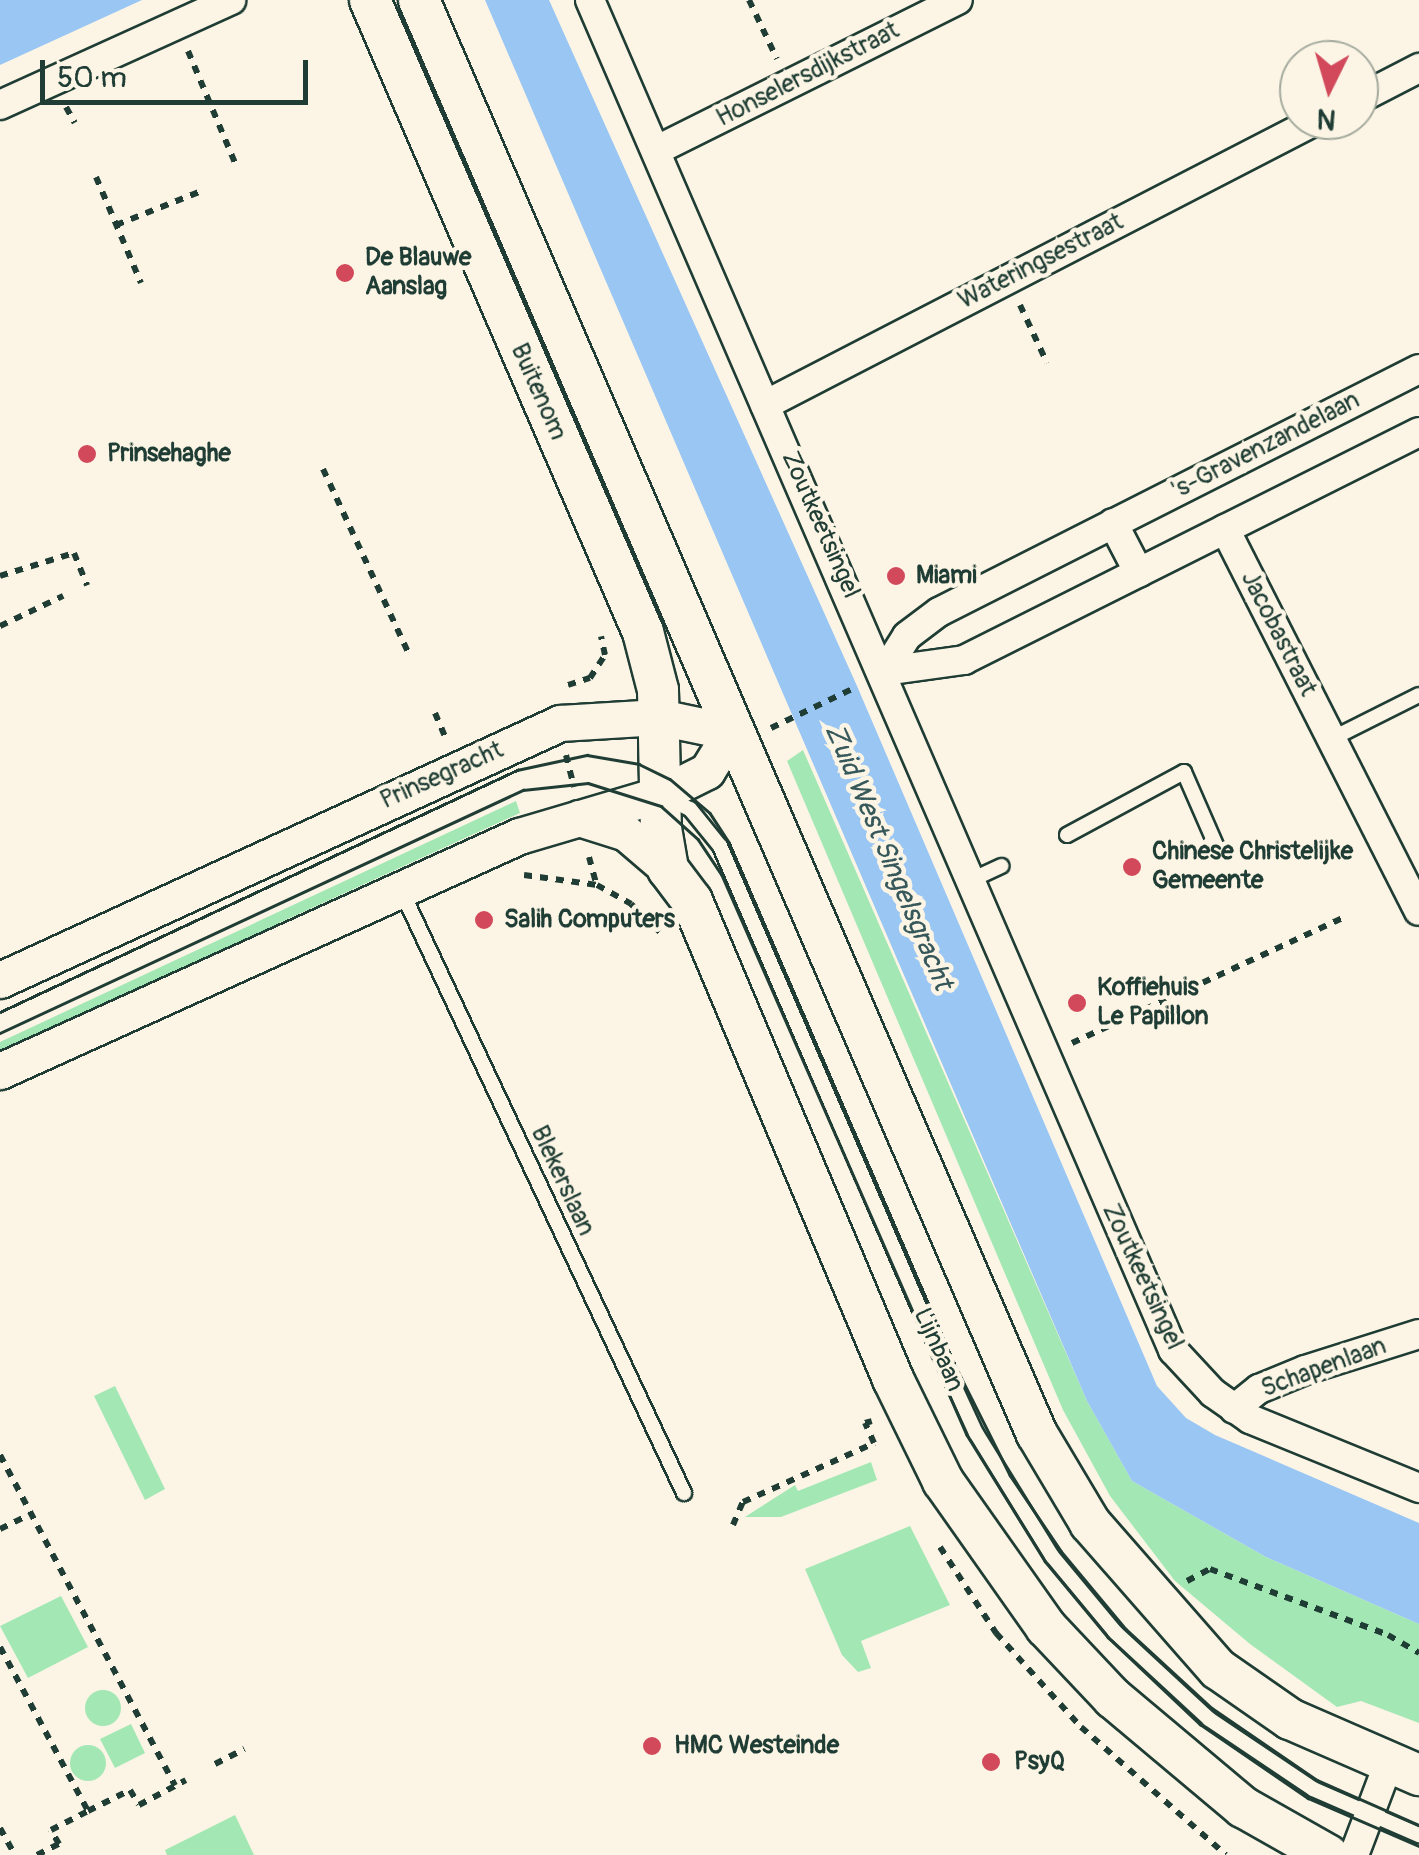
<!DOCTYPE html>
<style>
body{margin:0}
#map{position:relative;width:1419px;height:1855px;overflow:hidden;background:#fcf5e5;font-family:Pangolin,sans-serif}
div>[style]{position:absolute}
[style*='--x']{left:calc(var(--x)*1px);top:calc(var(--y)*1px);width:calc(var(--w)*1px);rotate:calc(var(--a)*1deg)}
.green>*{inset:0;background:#a3e8b4}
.round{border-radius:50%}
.water>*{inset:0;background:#99c6f3}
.path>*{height:6px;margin-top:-3px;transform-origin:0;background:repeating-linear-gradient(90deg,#1f3d34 0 8px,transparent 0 16px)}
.roads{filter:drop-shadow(2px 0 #1f3d34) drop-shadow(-2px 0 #1f3d34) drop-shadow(0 2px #1f3d34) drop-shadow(0 -2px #1f3d34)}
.service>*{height:14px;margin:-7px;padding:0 7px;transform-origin:7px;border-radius:7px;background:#fcf5e5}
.minor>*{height:28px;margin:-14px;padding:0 14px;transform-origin:14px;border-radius:14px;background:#fcf5e5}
.tertiary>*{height:35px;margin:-17.5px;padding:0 17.5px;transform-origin:17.5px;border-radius:17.5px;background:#fcf5e5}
.secondary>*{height:40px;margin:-20px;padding:0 20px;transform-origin:20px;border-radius:20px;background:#fcf5e5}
.tram>*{height:2.5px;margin:-1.25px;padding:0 1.25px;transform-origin:1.25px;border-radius:1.25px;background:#1f3d34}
.dots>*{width:28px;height:28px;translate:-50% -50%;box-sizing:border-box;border:5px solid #fcf5e5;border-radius:50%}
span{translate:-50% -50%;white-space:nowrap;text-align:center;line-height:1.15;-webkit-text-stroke:9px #fcf5e5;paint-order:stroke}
.street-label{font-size:25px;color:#1f3d34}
.poi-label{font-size:25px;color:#1f3d34;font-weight:700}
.left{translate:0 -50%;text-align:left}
.water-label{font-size:28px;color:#37585a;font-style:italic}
.north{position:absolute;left:1279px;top:40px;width:100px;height:100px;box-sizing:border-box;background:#fcf5e5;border:2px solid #a4ab9e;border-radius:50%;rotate:185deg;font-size:28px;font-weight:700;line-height:40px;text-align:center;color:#1f3d34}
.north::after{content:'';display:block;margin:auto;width:35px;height:45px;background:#d1495b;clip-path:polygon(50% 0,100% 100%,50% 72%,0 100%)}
.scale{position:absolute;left:40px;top:60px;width:268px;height:45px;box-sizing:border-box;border:5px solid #1f3d34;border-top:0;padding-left:12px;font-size:30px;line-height:35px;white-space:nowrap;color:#1f3d34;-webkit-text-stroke:8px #fcf5e5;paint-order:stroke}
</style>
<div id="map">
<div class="green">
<i style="clip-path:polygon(803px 750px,1087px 1401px,1132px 1481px,1266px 1557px,1419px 1624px,1419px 1723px,1361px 1701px,1337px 1707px,1250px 1644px,1175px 1581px,1110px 1496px,1063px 1410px,787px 761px)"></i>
<i style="clip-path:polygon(516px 801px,520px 813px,279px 923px,240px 950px,0 1064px,0 1042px)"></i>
<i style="clip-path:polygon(115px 1386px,165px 1489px,145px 1500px,94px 1396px)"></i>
<i style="clip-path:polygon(871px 1462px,877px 1480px,781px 1517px,745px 1517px,795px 1485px,798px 1491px)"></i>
<i style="clip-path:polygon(910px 1526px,950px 1605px,861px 1641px,871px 1668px,858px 1672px,842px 1655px,805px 1569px)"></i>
<i style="clip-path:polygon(61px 1596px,88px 1647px,28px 1678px,0 1626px)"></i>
<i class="round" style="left:85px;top:1690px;width:36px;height:36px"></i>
<i style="clip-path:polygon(131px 1724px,145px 1753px,115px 1768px,100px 1739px)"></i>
<i class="round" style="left:70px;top:1745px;width:36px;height:36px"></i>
<i style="clip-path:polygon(235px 1815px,254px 1855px,167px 1855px,165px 1850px)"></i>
</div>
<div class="water">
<i style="clip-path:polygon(0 0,142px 0,0 65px)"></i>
<i style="clip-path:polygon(485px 0,549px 0,857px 686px,1157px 1386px,1186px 1418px,1215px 1435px,1419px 1523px,1419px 1624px,1266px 1557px,1132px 1481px,1087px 1401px)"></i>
</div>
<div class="path">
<i style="--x:749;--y:0;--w:65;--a:64.6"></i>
<i style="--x:188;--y:51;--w:124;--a:67.2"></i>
<i style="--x:66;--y:107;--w:18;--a:61"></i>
<i style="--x:96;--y:177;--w:115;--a:67"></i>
<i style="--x:116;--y:225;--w:89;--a:-21.7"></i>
<i style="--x:1020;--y:305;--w:64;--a:65"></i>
<i style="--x:323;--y:469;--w:204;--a:65.1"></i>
<i style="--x:0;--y:576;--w:77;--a:-17.3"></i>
<i style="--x:74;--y:553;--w:35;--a:68"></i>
<i style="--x:0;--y:626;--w:70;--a:-25.5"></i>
<i style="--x:590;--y:678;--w:27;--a:-57"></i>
<i style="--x:605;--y:655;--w:19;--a:-102"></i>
<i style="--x:568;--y:685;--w:23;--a:-18"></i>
<i style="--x:435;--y:713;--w:25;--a:67"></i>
<i style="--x:771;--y:728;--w:92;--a:-25.7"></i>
<i style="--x:566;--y:755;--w:33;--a:76"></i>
<i style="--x:589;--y:857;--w:28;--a:75"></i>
<i style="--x:524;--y:875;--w:74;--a:7.8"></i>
<i style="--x:597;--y:885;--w:39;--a:29"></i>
<i style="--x:631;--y:904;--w:45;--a:44.1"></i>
<i style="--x:1072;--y:1043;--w:298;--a:-24.8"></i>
<i style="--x:0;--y:1455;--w:374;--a:62.1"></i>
<i style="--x:733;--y:1525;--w:25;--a:-67"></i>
<i style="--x:743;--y:1502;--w:144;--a:-24.2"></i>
<i style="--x:874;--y:1443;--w:22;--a:-114"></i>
<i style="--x:865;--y:1423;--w:7;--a:-16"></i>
<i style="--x:0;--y:1529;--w:34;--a:-26"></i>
<i style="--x:940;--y:1547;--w:103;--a:56.9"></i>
<i style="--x:996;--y:1633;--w:127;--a:47.9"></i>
<i style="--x:1081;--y:1727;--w:193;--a:41.4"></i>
<i style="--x:1187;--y:1581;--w:26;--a:-28"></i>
<i style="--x:1210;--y:1569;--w:190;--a:20.3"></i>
<i style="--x:1388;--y:1635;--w:36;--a:30"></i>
<i style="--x:0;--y:1647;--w:186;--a:61.8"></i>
<i style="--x:215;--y:1764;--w:33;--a:-27"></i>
<i style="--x:0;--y:1828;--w:31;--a:61"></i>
<i style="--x:37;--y:1855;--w:25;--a:-27"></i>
<i style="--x:59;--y:1844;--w:16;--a:-120"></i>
<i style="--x:51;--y:1830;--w:42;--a:-27.2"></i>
<i style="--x:88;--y:1811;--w:47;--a:-26.6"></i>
<i style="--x:130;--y:1790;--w:17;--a:59"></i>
<i style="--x:139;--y:1805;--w:53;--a:-28"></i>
</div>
<div class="roads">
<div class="service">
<i style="--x:1331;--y:739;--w:98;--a:-26.6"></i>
<i style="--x:666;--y:797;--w:27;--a:27"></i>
<i style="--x:690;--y:809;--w:48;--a:51"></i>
<i style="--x:720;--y:846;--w:542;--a:66.65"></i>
<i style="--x:935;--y:1344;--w:98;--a:65.3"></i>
<i style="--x:976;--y:1433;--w:145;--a:58.3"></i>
<i style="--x:1052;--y:1556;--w:99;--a:50.3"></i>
<i style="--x:1115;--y:1632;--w:128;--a:42.8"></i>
<i style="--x:1209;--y:1719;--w:125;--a:33.9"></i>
<i style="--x:1313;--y:1789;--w:116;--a:23.5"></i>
<i style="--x:1067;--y:835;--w:133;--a:-28.3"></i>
<i style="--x:1184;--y:772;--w:87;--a:66.4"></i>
<i style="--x:967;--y:882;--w:38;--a:-25"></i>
<i style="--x:402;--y:892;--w:664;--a:64.86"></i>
</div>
<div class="minor">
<i style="--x:590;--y:0;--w:1471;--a:66.64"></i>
<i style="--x:1173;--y:1350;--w:59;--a:47.1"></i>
<i style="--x:1213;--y:1393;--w:45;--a:35.1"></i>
<i style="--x:1250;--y:1419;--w:183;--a:22.2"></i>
<i style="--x:1359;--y:99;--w:68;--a:-27.3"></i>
<i style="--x:0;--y:105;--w:254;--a:-24.4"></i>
<i style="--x:657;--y:150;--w:336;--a:-26.5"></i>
<i style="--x:765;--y:405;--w:621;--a:-27.31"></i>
<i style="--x:1113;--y:523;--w:56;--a:62.5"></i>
<i style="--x:1225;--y:529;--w:428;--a:63.1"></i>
<i style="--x:885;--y:671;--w:41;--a:-57.8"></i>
<i style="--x:907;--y:636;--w:40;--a:-37"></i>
<i style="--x:939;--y:612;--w:538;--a:-26.85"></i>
<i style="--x:885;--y:671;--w:80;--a:-7.9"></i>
<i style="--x:964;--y:660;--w:509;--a:-26.62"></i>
<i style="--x:1234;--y:1409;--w:32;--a:-39"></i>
<i style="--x:1259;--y:1389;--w:50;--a:-22.4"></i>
<i style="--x:1305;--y:1370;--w:120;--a:-17.5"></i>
<i style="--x:1354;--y:1855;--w:96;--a:-69.3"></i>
</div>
<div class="tertiary">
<i style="--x:579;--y:818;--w:49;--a:17.7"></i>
<i style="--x:626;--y:833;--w:55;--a:40.6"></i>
<i style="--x:0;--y:980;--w:616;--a:-24.65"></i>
<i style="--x:560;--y:723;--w:99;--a:-3.5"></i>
<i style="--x:659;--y:717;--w:74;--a:11.8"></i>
<i style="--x:731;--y:732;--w:46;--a:121.6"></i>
<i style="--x:707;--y:771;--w:51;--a:153.4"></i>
<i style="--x:661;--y:794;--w:148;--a:163.5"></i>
<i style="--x:519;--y:836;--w:570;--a:155.64"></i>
</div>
<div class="secondary">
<i style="--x:370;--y:0;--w:688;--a:66.64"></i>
<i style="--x:643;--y:632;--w:60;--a:75.5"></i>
<i style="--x:658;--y:690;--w:138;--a:88.8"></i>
<i style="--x:661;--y:828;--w:42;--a:80.3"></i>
<i style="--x:668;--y:869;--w:40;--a:53"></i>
<i style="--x:692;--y:901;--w:519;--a:67.19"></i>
<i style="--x:893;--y:1379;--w:114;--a:63.9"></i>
<i style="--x:943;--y:1481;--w:179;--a:54.8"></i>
<i style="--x:1046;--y:1627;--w:98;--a:46.7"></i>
<i style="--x:1113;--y:1698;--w:170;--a:40"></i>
<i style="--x:1243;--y:1807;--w:98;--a:29.5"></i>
<i style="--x:419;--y:0;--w:1561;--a:66.69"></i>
<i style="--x:1037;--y:1434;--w:104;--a:59.2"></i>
<i style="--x:1090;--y:1523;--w:194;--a:48.8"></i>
<i style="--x:1218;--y:1669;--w:88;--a:34.8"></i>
<i style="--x:1290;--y:1719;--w:141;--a:23.5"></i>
</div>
</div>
<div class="tram">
<i style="--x:0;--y:1012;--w:571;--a:-25.08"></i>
<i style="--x:517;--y:770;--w:72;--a:-12.1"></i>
<i style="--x:587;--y:755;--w:53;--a:9.8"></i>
<i style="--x:639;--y:764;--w:34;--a:26"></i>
<i style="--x:670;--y:779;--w:52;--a:40.4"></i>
<i style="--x:710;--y:813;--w:35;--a:57"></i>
<i style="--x:729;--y:842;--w:572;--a:66.62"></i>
<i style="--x:956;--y:1367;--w:121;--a:63.4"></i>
<i style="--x:1010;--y:1475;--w:92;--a:56.1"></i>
<i style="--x:1061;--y:1551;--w:102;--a:50.2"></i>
<i style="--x:1126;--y:1629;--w:117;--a:42.6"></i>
<i style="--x:1212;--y:1708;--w:127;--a:34.4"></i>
<i style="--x:1317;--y:1780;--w:111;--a:23.8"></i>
<i style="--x:0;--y:1033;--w:577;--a:-24.92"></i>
<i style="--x:523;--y:790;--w:65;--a:-6.1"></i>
<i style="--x:588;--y:783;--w:77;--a:17.5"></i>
<i style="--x:661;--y:806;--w:50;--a:41.7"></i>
<i style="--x:698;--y:839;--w:43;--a:56.3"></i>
<i style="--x:722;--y:875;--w:611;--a:66.37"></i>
<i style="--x:967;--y:1435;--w:148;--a:58.2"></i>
<i style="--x:1045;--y:1561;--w:99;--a:50.3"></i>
<i style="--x:1108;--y:1637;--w:127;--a:43.4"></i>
<i style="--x:1200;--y:1724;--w:131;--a:34.4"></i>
<i style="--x:1308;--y:1798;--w:121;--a:23.4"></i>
</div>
<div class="dots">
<i style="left:345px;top:273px;background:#d1495b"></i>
<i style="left:87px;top:454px;background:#d1495b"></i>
<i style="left:896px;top:576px;background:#d1495b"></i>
<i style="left:1132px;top:867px;background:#d1495b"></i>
<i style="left:484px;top:920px;background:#d1495b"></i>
<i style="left:1077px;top:1003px;background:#d1495b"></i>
<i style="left:652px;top:1746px;background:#d1495b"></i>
<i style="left:991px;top:1762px;background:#d1495b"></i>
</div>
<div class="street-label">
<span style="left:808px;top:75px;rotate:-27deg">Honselersdijkstraat</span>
<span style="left:1041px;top:262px;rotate:-27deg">Wateringsestraat</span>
<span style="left:538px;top:392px;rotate:66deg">Buitenom</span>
<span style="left:1266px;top:446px;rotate:-27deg">'s-Gravenzandelaan</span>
<span style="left:820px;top:525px;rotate:66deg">Zoutkeetsingel</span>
<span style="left:1278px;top:634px;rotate:63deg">Jacobastraat</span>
<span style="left:442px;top:776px;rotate:-24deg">Prinsegracht</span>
<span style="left:562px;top:1181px;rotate:65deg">Blekerslaan</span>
<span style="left:1142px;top:1277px;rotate:65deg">Zoutkeetsingel</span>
<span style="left:938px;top:1350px;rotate:66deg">Lijnbaan</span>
<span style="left:1324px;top:1368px;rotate:-20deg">Schapenlaan</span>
</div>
<div class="poi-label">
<span class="left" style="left:365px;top:273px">De Blauwe<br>Aanslag</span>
<span class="left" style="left:107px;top:454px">Prinsehaghe</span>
<span class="left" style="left:916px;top:576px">Miami</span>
<span class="left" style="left:1152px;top:867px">Chinese Christelijke<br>Gemeente</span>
<span class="left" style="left:504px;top:920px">Salih Computers</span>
<span class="left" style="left:1097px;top:1003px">Koffiehuis<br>Le Papillon</span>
<span class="left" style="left:674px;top:1746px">HMC Westeinde</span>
<span class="left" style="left:1014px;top:1762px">PsyQ</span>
</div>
<div class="water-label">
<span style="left:888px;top:857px;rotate:67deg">Zuid West Singelsgracht</span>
</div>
<div class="north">N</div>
<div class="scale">50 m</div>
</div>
